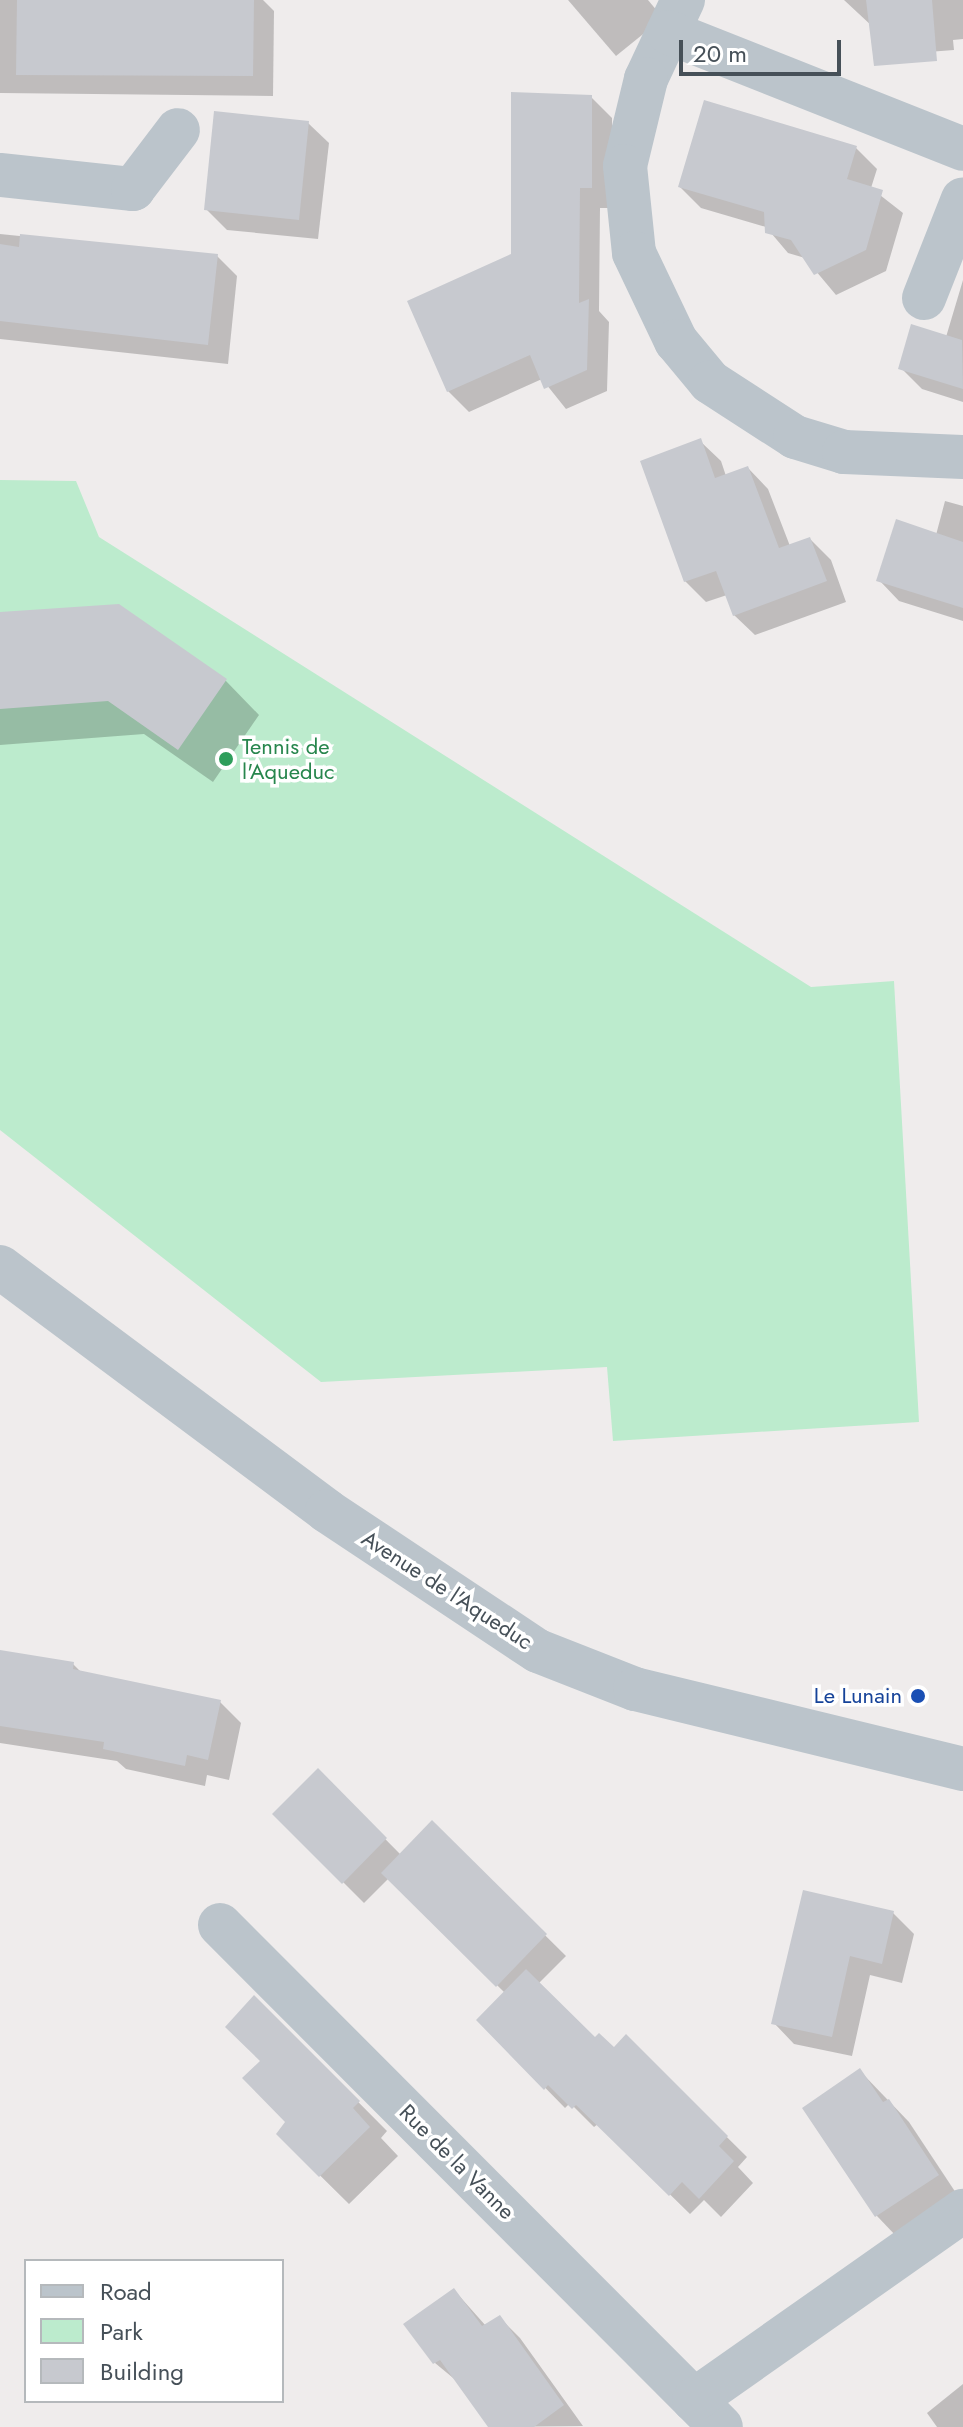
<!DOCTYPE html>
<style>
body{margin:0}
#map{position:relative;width:963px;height:2427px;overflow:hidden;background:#efecec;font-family:Jost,sans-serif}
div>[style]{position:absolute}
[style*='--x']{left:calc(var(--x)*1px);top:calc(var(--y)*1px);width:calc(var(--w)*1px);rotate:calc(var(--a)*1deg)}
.green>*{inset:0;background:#bcebcd}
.shadow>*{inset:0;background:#0003}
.building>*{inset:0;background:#c7c9cf}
.street>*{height:44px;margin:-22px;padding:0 22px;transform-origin:22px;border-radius:22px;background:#bbc4cb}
.dots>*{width:22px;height:22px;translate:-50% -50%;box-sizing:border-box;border:4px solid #fff;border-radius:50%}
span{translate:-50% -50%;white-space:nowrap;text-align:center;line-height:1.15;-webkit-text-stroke:7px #fff;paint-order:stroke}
.leisure-label{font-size:22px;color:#27864d}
.left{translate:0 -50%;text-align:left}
.street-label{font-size:22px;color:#465058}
.transit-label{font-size:22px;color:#164399}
.right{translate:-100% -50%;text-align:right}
.legend{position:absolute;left:24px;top:2259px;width:260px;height:144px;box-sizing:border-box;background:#fff;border:2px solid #b5b9bc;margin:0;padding:10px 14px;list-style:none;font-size:24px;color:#465058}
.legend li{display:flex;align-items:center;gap:16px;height:40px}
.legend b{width:40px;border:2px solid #b5b9bc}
.scale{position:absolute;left:679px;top:40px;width:162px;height:36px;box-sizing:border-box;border:4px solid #465058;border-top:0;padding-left:10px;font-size:24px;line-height:28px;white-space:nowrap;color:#465058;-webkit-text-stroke:6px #fff;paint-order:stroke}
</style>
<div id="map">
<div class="green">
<i style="clip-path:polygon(0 480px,76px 481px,99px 537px,811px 987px,894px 981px,919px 1422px,613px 1441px,607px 1367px,321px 1382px,0 1130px)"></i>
</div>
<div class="shadow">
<i style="clip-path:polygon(0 0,263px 0,274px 11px,273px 96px,0 93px)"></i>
<i style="clip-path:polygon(568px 0,648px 0,663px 18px,616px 56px)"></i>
<i style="clip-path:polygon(844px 0,963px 0,963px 39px,953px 40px,954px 50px,902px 54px)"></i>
<i style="clip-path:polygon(591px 97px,612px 118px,612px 208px,600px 208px,599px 311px,609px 322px,607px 391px,566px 409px,542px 379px,469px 412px,448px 391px)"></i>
<i style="clip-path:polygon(308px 123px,329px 143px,318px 239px,227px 230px,206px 209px)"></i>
<i style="clip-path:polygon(856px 148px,877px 169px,871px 188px,903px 213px,886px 271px,836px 295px,805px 258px,788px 253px,766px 227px,701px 208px,680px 187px)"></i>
<i style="clip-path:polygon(0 234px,217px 256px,237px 276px,228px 364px,0 339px)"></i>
<i style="clip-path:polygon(963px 280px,963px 402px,922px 389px,901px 368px,946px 337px)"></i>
<i style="clip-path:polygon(700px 441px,721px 461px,726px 476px,748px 468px,768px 489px,790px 546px,810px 539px,831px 560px,846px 602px,755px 635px,734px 615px,727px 595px,706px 602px,685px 581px)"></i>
<i style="clip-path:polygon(945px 501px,963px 506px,963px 621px,899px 601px,879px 580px,936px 535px)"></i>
<i style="clip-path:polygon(0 614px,225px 680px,259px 715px,213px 782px,144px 734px,0 745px)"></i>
<i style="clip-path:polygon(0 1652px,73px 1664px,83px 1674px,220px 1702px,241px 1723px,229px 1780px,207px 1775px,205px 1786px,126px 1769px,117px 1761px,0 1743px)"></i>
<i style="clip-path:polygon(318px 1771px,401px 1855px,432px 1823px,566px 1956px,538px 1984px,595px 2039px,614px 2049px,626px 2037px,747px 2157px,738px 2167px,753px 2183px,721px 2217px,704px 2200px,690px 2214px,598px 2124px,594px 2127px,570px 2103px,565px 2108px,479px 2020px,505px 1993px,389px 1878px,364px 1903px,275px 1814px)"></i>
<i style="clip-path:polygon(893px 1913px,914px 1934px,902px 1983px,870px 1975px,852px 2056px,794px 2044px,774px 2023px)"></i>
<i style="clip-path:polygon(255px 1998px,387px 2131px,381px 2138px,398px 2156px,349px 2204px,278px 2134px,288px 2122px,263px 2062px)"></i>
<i style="clip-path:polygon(860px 2071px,909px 2122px,958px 2196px,897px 2237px,877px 2216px,805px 2108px)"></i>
<i style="clip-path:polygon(454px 2290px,486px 2326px,500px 2318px,520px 2338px,583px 2426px,491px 2427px,458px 2382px,435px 2363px)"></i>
<i style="clip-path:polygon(963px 2384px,963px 2427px,937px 2427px,927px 2413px)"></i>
</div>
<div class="building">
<i style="clip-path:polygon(17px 0,254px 0,253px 76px,16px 75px)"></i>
<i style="clip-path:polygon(866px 0,932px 0,937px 61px,874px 66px)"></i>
<i style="clip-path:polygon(511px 92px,592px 95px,592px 188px,580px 188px,579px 303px,589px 299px,587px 370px,544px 389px,530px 355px,447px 392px,407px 301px,511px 254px)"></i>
<i style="clip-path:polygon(704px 100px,857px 146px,847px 179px,883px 190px,866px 250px,814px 275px,791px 240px,765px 233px,764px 212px,678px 187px)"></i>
<i style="clip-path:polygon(214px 111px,309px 121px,299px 220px,204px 210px)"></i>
<i style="clip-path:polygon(20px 234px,218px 254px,208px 345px,0 321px,0 244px,19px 247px)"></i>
<i style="clip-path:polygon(911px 324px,962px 340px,963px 389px,898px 369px)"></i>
<i style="clip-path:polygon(701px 438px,715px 478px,748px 466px,779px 548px,810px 537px,827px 581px,733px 616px,716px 571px,684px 582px,640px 461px)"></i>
<i style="clip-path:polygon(896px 519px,963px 542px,963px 608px,876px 581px)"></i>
<i style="clip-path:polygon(119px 604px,227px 679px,178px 750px,108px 701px,0 709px,0 612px)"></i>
<i style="clip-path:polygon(0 1650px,74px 1662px,73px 1669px,221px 1700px,208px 1760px,187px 1755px,185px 1766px,103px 1749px,104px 1742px,0 1726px)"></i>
<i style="clip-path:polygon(318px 1768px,387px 1838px,342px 1884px,272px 1814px)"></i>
<i style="clip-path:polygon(432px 1820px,547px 1934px,496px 1987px,381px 1873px)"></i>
<i style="clip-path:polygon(803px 1890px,894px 1911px,882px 1964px,850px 1956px,832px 2037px,771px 2024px)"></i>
<i style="clip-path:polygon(526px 1969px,595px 2037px,599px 2033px,614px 2047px,626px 2034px,728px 2136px,719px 2146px,734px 2161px,699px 2199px,682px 2182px,669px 2196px,576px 2105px,572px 2109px,548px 2085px,544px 2090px,476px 2020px)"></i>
<i style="clip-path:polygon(254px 1995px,360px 2101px,353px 2108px,370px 2127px,319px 2177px,276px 2134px,285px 2122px,242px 2078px,260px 2061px,225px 2027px)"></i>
<i style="clip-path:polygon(860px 2068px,883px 2102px,889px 2099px,939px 2175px,875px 2217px,802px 2108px)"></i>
<i style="clip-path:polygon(454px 2288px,482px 2326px,500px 2315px,564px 2405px,534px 2427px,488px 2427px,440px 2360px,433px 2364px,403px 2324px)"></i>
</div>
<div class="street">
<i style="--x:683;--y:0;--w:87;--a:115.1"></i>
<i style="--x:646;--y:79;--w:89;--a:103.6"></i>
<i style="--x:625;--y:166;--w:87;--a:84.1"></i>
<i style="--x:634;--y:253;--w:98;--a:64.5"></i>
<i style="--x:676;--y:341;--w:53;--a:50.3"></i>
<i style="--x:710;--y:382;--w:101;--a:32.9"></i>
<i style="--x:795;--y:437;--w:51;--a:17"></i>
<i style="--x:844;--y:452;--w:119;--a:2.4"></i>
<i style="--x:668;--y:32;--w:317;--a:21.6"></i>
<i style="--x:0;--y:175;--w:134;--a:6"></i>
<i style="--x:133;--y:189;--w:74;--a:-52.7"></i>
<i style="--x:924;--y:298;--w:106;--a:-68.5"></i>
<i style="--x:0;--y:1267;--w:408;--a:36.7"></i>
<i style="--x:327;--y:1511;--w:253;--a:33.6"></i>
<i style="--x:538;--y:1651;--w:104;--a:21.4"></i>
<i style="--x:635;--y:1689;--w:338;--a:13.7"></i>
<i style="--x:220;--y:1925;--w:709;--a:45.06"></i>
<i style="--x:694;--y:2400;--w:329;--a:-35.1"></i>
</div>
<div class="dots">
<i style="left:226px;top:759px;background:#2e9e5b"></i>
<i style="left:918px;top:1696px;background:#1a4fb4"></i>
</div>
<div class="leisure-label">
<span class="left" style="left:242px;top:759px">Tennis de<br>l'Aqueduc</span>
</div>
<div class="street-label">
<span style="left:447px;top:1590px;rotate:33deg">Avenue de l'Aqueduc</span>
<span style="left:457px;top:2162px;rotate:45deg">Rue de la Vanne</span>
</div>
<div class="transit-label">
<span class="right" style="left:902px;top:1696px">Le Lunain</span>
</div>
<ul class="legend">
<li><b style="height:10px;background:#bbc4cb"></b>Road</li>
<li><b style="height:22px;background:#bcebcd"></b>Park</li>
<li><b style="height:22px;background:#c7c9cf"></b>Building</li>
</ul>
<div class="scale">20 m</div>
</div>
